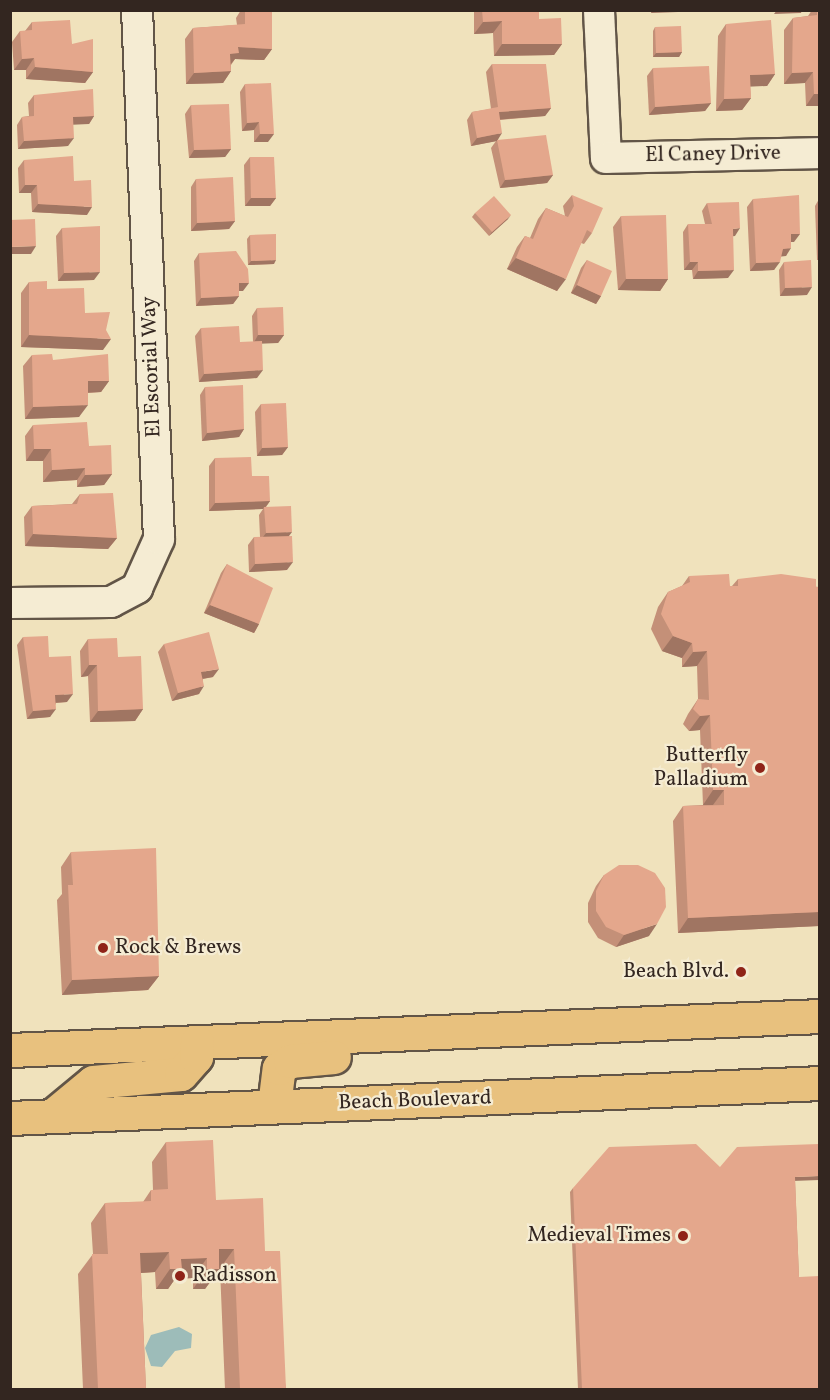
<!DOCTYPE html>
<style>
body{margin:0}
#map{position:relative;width:830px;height:1400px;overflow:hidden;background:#f0e2bc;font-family:Vollkorn,serif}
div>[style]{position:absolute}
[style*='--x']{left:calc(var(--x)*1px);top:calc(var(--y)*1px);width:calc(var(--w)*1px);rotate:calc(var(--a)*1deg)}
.water>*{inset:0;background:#9dbcb9}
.roads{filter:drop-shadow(2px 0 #625547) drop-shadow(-2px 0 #625547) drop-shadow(0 2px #625547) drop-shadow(0 -2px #625547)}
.street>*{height:30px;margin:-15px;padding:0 15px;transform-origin:15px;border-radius:15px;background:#f5ecd3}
.primary>*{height:33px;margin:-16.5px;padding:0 16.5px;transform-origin:16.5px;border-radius:16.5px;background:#e8c17e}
.wall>*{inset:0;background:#c49078}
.shaded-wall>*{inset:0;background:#a07562}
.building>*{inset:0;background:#e4a78c}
.dots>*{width:16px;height:16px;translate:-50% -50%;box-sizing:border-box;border:3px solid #f5ecd3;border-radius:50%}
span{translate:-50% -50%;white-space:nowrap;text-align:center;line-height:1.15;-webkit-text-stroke:4.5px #f5ecd3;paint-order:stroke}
.street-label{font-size:21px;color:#332620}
.poi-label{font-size:21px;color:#332620}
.right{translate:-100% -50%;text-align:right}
.left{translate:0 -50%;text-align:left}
.frame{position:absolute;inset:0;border:12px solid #332620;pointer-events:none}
</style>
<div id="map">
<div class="water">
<i style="clip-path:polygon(179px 1327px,192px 1334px,191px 1348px,175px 1351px,162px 1367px,151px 1366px,145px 1348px,151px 1335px)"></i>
</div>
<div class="roads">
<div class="street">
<i style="--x:599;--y:10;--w:148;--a:87.3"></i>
<i style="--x:606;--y:158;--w:214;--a:-1.3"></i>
<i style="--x:10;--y:603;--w:101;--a:-0.6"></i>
<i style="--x:111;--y:602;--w:30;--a:-28"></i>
<i style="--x:137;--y:588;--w:54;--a:-65.8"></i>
<i style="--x:159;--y:539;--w:529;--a:-92.38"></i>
</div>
<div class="primary">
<i style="--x:10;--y:1050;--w:811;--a:-2.4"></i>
<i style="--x:274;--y:1106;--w:38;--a:-83"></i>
<i style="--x:279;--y:1068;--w:13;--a:-32"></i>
<i style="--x:290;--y:1061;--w:44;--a:-5.2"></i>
<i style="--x:52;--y:1116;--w:53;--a:-39.7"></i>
<i style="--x:93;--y:1082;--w:88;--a:-5.2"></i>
<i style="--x:181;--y:1074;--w:23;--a:-49"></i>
<i style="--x:196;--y:1057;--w:15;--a:-86"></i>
<i style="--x:10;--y:1118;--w:811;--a:-2.47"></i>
</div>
</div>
<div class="wall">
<i style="clip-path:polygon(241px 10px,272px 10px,272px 49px,264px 60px,235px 59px,231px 65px,231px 71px,223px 83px,186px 84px,185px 39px,193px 28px,237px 25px,236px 18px)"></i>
<i style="clip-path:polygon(474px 10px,539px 10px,539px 19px,562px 44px,554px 55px,494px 56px,493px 33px,474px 34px)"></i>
<i style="clip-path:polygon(812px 10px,819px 10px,819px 106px,806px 106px,805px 83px,784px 84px,784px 30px,793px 18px,808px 16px)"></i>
<i style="clip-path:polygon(32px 22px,72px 44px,93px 72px,85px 83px,26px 79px,26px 70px,14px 70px,12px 42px,20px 31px,25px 31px)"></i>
<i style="clip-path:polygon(726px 24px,775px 74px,767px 86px,750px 86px,751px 98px,742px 110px,716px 111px,718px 36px)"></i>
<i style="clip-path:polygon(655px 27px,682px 52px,679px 57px,653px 57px,653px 31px)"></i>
<i style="clip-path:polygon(492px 64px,551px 108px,545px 116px,500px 120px,498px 140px,553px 175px,547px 183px,500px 188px,491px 148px,496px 141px,471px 146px,467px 120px,472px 112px,491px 109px,486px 72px)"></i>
<i style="clip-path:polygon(653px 68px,711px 103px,705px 111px,649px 115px,647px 76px)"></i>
<i style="clip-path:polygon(245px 84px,268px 142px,254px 142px,254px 130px,242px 131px,240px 92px)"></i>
<i style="clip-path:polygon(34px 95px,94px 116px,89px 124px,73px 124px,68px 146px,18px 149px,17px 125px,22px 117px,29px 116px,28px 103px)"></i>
<i style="clip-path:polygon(191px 105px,231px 149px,225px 157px,189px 158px,185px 114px)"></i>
<i style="clip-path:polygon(250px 157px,276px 198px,270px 206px,245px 206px,244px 165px)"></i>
<i style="clip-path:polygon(24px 160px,74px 181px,87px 215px,32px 212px,31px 193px,19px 193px,18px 168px)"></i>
<i style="clip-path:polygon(196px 179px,235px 221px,229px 229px,191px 231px,191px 187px)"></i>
<i style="clip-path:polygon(572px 195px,592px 233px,584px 244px,581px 243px,557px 291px,507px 269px,517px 247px,525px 236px,530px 238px,538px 219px,546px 208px,565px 216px,563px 206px)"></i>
<i style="clip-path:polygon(753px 199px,794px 242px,791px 242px,786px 256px,781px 256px,774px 270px,750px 271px,747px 207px)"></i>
<i style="clip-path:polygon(819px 199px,819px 260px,817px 260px,815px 206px)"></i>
<i style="clip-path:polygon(707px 203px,735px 236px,733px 236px,728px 278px,693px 279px,692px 270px,684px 270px,683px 232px,688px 224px,705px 224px,702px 211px)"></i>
<i style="clip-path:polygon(475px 213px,508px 219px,489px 236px,472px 217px)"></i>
<i style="clip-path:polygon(621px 216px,668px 279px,660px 291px,618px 290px,613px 227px)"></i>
<i style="clip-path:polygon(62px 228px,94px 280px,58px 281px,56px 236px)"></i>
<i style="clip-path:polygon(250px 235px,274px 264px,248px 265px,247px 239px)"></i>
<i style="clip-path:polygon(199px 253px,243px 291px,239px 291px,239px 296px,233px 304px,196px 306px,194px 261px)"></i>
<i style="clip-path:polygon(587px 260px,601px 296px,596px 304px,571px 293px,581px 268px)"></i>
<i style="clip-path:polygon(784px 262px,807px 295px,780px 296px,779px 270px)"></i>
<i style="clip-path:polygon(29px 282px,47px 289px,85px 313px,103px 350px,21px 347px,21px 293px)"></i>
<i style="clip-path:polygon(257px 308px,284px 335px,278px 343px,262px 343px,257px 378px,199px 382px,195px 336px,201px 328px,240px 342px,253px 342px,252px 316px)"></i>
<i style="clip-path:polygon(32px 355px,53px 360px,109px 381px,101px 392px,88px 393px,79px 417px,25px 419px,23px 366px)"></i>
<i style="clip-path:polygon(205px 387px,244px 429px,239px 437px,202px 441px,200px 395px)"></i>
<i style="clip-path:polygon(261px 404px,288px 447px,282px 455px,257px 456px,255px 412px)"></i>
<i style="clip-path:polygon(33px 425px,89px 446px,112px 474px,104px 485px,77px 487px,77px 480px,43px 482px,43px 461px,26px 461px,25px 436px)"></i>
<i style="clip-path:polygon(215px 458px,252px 476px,270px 501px,266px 507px,289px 536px,287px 570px,249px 572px,248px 545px,254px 537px,260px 537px,259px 515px,263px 509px,209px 511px,209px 466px)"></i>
<i style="clip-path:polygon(80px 494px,117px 538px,108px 549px,25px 546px,24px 517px,32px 506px,72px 504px)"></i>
<i style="clip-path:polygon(227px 564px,259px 624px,254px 633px,204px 613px,221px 573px)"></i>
<i style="clip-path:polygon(689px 576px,730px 586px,732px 586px,738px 579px,819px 587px,819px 926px,678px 933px,673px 821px,683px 806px,703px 805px,700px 730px,689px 731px,683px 724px,688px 714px,698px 699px,697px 666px,682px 667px,682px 658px,662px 651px,651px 629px,658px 607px,668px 592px,682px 586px)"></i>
<i style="clip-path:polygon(23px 637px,49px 657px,67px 702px,56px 703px,50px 717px,27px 719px,17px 645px)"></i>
<i style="clip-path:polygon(88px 639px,118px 657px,143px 709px,135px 721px,90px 722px,88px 676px,81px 677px,80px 651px)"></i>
<i style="clip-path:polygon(164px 644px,213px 677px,203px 679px,199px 694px,172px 701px,158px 652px)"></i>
<i style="clip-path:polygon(71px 852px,159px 976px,148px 990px,62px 995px,57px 900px,62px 894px,61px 867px)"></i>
<i style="clip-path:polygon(604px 875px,649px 936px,616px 947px,598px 938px,588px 922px,588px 903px,596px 886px)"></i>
<i style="clip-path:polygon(166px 1142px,216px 1200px,265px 1251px,286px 1389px,225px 1389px,220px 1269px,205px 1289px,193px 1289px,193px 1278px,175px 1279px,168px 1289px,156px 1289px,155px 1272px,141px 1273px,146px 1389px,83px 1389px,78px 1274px,93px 1254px,91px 1223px,105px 1203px,143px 1202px,151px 1190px,153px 1190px,152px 1162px)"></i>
<i style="clip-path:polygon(720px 1167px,795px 1181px,799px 1277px,819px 1389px,578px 1389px,570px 1192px,573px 1188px)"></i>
</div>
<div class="shaded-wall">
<i style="clip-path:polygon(34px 10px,82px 10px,33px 12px)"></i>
<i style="clip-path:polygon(652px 10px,679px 10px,678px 12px,651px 13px)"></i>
<i style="clip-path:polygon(777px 10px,802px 10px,801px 13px,774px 14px)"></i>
<i style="clip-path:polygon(502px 21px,493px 33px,474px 34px,483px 22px)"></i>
<i style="clip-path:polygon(502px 44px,562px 44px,554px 55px,494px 56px)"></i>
<i style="clip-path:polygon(238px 47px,272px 49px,264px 60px,235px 59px,230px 65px,230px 54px)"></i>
<i style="clip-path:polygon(682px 52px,679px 57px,653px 57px,656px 53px)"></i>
<i style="clip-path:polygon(34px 58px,26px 70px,14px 70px,22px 59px)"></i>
<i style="clip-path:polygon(35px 67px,93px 72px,85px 83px,26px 79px)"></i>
<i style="clip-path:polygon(231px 71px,223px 83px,186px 84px,194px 73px)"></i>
<i style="clip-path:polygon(813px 72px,805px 83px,784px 84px,792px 73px)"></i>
<i style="clip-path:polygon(775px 74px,767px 86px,742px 87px,750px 75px)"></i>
<i style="clip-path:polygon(814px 94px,819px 94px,819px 106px,806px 106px)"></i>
<i style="clip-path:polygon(751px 98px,742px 110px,716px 111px,724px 99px)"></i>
<i style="clip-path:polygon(711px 103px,705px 111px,649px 115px,655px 107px)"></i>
<i style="clip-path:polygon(551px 108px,545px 116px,493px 120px,499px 112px)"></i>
<i style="clip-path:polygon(94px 116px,89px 124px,67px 125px,73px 117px)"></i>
<i style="clip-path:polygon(259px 122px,254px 130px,242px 131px,247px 123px)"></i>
<i style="clip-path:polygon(502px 133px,497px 141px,471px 146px,477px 138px)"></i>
<i style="clip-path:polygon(260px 134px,274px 134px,268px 142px,254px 142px)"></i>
<i style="clip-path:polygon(74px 138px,68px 146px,18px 149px,24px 141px)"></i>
<i style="clip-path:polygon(231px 149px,225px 157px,189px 158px,194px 150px)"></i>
<i style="clip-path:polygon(553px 175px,547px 183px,500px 188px,505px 180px)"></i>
<i style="clip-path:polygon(25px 185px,37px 185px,31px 193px,19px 193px)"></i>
<i style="clip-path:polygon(251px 198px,276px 198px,270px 206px,245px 206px)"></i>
<i style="clip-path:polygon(38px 204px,92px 207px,87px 215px,32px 212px)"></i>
<i style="clip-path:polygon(511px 215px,508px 219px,489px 236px,492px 232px)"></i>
<i style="clip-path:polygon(235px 221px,229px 229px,191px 231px,197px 223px)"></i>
<i style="clip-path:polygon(740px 228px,735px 236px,727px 237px,733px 229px)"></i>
<i style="clip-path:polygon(791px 234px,800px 234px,794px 242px,785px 242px)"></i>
<i style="clip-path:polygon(36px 246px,31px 254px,10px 254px,10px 247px)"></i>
<i style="clip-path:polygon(791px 248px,786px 256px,777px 257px,783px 249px)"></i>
<i style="clip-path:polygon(516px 258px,566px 279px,557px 291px,507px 269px)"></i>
<i style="clip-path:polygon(276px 260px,274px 264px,248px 265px,251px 261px)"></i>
<i style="clip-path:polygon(690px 262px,698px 262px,692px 270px,684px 270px)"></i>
<i style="clip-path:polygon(780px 262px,774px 270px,750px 271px,756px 263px)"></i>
<i style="clip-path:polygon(734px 270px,728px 278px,693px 279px,698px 271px)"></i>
<i style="clip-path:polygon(100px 272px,94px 280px,58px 281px,64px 273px)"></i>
<i style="clip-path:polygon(626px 279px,668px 279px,660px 291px,618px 290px)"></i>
<i style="clip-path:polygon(239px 283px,249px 283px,243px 291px,233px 291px)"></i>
<i style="clip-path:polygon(577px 285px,601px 296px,596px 304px,571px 293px)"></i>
<i style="clip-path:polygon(812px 287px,807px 295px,780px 296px,785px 288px)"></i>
<i style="clip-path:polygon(239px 296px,233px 304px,196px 306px,201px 298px)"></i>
<i style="clip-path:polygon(29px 335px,111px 339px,103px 350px,21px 347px)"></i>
<i style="clip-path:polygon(258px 335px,284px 335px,278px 343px,253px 344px)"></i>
<i style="clip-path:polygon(263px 370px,257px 378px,199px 382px,204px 374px)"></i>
<i style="clip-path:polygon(88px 381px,109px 381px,101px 392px,80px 393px)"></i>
<i style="clip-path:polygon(88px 405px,79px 417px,25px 419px,33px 407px)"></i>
<i style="clip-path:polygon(244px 429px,239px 437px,202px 441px,207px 433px)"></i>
<i style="clip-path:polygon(288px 447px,282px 455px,257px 456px,262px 448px)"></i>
<i style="clip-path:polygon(34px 449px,51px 449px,43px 461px,26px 461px)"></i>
<i style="clip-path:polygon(85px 468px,77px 480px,43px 482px,52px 470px)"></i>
<i style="clip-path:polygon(112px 474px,104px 485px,77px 487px,85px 475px)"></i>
<i style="clip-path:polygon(270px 501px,264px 509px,264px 507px,263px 509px,209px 511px,215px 503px)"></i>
<i style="clip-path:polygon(292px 532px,286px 540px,260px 541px,266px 533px)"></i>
<i style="clip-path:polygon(33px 534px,117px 538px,108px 549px,25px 546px)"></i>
<i style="clip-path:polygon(293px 562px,287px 570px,249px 572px,255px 564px)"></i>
<i style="clip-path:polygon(210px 605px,259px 624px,254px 633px,204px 613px)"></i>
<i style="clip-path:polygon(673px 636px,692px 643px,682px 658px,662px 651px)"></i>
<i style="clip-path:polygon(707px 651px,697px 666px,682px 667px,693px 652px)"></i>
<i style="clip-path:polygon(89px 665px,97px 665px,88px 676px,81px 677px)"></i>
<i style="clip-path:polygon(219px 669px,213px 677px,195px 680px,201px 672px)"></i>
<i style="clip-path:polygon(204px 686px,199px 694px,172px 701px,178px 693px)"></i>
<i style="clip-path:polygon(73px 694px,67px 702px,50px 703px,55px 695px)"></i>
<i style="clip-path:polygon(56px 709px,50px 717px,27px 719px,33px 711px)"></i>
<i style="clip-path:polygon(143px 709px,135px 721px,90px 722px,98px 711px)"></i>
<i style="clip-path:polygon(710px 715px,700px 730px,689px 731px,700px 716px)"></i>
<i style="clip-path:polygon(713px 790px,724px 790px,713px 805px,703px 805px)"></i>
<i style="clip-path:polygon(819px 912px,819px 926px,678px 933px,688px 918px)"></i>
<i style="clip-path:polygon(657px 924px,649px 936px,616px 947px,624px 935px)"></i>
<i style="clip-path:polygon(159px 976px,148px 990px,62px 995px,72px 980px)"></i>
<i style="clip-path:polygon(819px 1176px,819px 1180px,792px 1181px,795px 1177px)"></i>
<i style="clip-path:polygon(219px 1249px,234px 1249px,205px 1289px,193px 1289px,207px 1269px)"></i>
<i style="clip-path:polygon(169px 1252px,155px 1272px,126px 1274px,140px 1253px)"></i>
<i style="clip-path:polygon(207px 1258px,193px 1278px,175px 1279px,168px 1289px,156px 1289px,170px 1269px,181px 1259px)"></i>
</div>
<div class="building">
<i style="clip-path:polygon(245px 10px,272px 10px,272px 49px,238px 47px,239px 53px,230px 54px,231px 71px,194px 73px,193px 28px,245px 24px)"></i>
<i style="clip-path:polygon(482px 10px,539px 10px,539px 19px,561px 18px,562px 44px,502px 44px,502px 21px,483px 22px)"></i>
<i style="clip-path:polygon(817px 10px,819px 10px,819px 94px,814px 94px,813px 72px,792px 73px,793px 18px,817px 15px)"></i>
<i style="clip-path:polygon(70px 20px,72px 44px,93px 39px,93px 72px,35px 67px,34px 58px,22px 59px,20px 31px,32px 30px,32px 22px)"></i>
<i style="clip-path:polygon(771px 20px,775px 74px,750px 75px,751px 98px,724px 99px,726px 24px)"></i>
<i style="clip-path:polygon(681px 26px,682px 52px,656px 53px,655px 27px)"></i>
<i style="clip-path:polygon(492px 64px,546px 64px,551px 108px,499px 112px,502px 133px,477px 138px,472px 112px,498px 107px)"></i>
<i style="clip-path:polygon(709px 66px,711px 103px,655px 107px,653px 68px)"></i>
<i style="clip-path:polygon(271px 83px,274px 134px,260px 134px,259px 122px,247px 123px,245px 84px)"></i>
<i style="clip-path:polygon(93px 89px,94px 116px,73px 117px,74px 138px,24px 141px,22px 117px,34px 116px,34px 95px)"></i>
<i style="clip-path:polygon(229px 104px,231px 149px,194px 150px,191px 105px)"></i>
<i style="clip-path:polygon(546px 135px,553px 175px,505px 180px,497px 140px)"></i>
<i style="clip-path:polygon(73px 156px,74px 181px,91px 180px,92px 207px,38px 204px,37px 185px,25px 185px,24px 160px)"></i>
<i style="clip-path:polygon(250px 157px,274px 157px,276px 198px,251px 198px)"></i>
<i style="clip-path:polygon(233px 177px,235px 221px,197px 223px,196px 179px)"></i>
<i style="clip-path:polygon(572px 195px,603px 208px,592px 233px,587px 230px,566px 279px,516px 258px,525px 236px,533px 239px,546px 208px,568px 217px,574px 206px)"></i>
<i style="clip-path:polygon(799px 195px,800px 234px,791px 234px,791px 248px,783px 249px,780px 262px,756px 263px,753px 199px)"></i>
<i style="clip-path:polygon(494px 196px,511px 215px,492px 232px,475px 213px)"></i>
<i style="clip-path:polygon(739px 202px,740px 228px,733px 229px,734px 270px,698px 271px,698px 262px,690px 262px,688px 224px,712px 224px,707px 203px)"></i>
<i style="clip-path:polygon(666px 215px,668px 279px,626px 279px,621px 216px)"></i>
<i style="clip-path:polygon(35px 219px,36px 246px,10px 247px,10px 220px)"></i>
<i style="clip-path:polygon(100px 226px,100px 272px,64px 273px,62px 228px)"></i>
<i style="clip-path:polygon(276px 234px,276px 260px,251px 261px,250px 235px)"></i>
<i style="clip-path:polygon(236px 251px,248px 269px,249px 283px,239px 283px,239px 296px,201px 298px,199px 253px)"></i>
<i style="clip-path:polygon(587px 260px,612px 271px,601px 296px,577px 285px)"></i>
<i style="clip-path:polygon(811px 260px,812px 287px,785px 288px,784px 262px)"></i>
<i style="clip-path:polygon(47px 281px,47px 289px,84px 288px,85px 313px,110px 312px,106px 330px,111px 339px,29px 335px,29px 282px)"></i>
<i style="clip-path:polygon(283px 307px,284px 335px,258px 335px,257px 308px)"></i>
<i style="clip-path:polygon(239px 326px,240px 342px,262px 341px,263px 370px,204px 374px,201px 328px)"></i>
<i style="clip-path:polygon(52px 354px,53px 360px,108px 354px,109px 381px,88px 381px,88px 405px,33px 407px,32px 355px)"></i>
<i style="clip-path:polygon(243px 385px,244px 429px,207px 433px,205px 387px)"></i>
<i style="clip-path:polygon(286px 403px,288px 447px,262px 448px,261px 404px)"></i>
<i style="clip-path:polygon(87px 422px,89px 446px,111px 445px,112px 474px,85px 475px,85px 468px,52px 470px,51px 449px,34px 449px,33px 425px)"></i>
<i style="clip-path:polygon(251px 457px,252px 476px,269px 476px,270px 501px,215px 503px,215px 458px)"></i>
<i style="clip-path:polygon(113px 493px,117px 538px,33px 534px,32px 506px,77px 504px,80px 494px)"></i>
<i style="clip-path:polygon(291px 506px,292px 532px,266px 533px,264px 507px)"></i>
<i style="clip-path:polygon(292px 536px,293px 562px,255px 564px,254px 537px)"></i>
<i style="clip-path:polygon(227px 564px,273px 588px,259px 624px,210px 605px)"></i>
<i style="clip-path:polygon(729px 574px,730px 586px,738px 586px,738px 579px,781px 574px,816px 579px,816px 587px,819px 587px,819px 912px,688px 918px,683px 806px,724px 805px,724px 790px,713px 790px,710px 715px,700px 716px,693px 709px,698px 699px,709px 700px,707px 651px,693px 652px,692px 643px,673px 636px,661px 614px,668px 592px,690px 582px,689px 576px)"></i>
<i style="clip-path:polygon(209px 632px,219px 669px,201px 672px,204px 686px,178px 693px,164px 644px)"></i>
<i style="clip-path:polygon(48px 636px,49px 657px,71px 656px,73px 694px,55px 695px,56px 709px,33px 711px,23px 637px)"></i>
<i style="clip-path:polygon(117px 638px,118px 657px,141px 656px,143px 709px,98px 711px,97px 665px,89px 665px,88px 639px)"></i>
<i style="clip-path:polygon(156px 848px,159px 976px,72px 980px,68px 885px,73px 885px,71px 852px)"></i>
<i style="clip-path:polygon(619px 865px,638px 865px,655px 873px,665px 888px,666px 907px,657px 924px,624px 935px,606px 927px,596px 911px,596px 891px,604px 875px)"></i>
<i style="clip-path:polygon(213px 1140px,216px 1200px,263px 1198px,265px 1251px,280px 1251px,286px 1389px,240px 1389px,234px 1249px,219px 1249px,219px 1269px,207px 1269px,207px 1258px,181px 1259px,182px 1269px,170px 1269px,169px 1252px,140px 1253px,146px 1389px,98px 1389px,92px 1254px,108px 1254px,105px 1203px,151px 1201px,151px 1190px,168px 1189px,166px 1142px)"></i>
<i style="clip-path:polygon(696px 1144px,720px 1167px,737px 1147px,819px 1144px,819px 1176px,795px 1177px,799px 1277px,819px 1276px,819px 1389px,582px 1389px,573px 1188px,609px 1147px)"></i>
</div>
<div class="dots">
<i style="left:760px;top:768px;background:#8f2418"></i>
<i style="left:103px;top:948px;background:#8f2418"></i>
<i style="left:741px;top:972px;background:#8f2418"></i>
<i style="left:683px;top:1236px;background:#8f2418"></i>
<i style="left:180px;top:1276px;background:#8f2418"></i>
</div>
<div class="street-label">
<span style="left:713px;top:155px;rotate:-1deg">El Caney Drive</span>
<span style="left:152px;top:367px;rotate:-92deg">El Escorial Way</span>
<span style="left:415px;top:1101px;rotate:-2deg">Beach Boulevard</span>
</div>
<div class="poi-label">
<span class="right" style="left:748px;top:768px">Butterfly<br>Palladium</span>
<span class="left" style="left:115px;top:948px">Rock &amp; Brews</span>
<span class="right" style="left:729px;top:972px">Beach Blvd.</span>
<span class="right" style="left:671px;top:1236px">Medieval Times</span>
<span class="left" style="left:192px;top:1276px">Radisson</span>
</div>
<div class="frame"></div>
</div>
